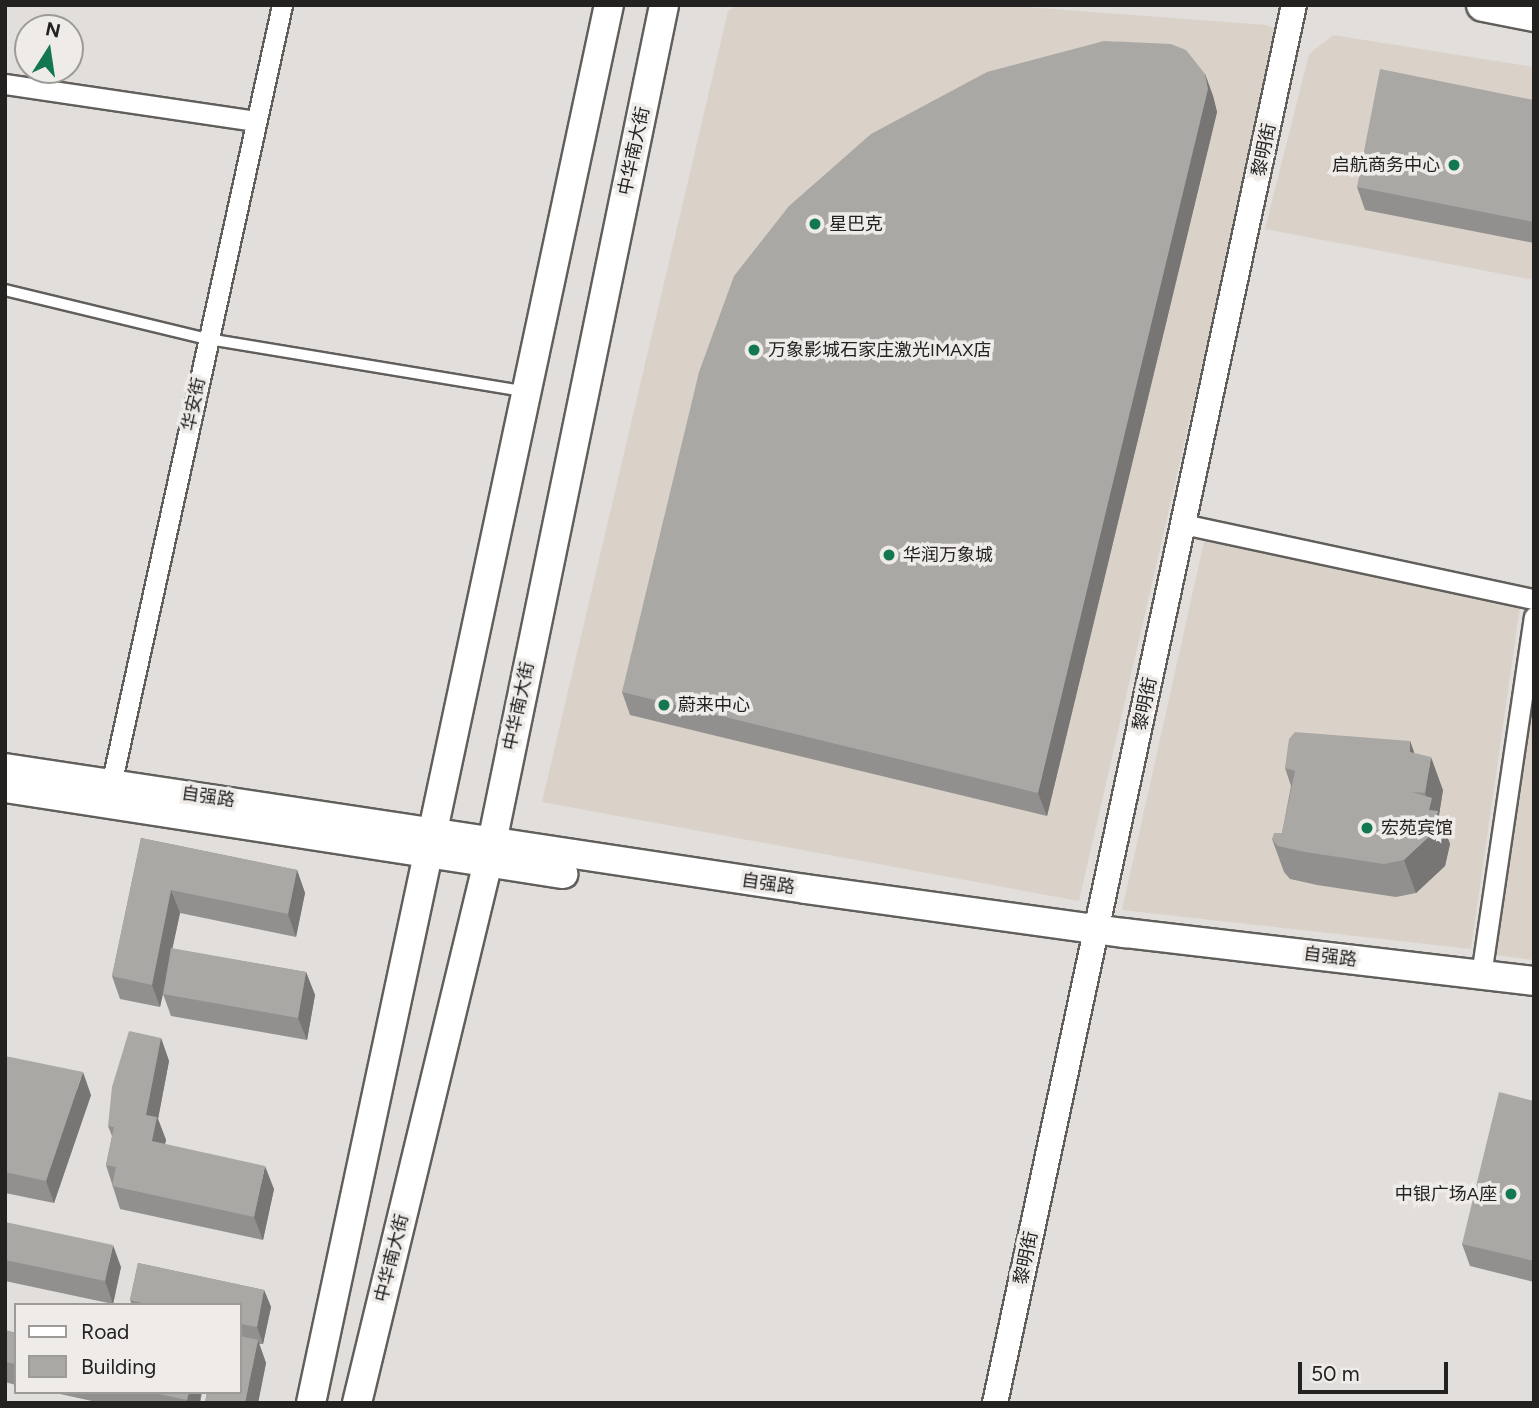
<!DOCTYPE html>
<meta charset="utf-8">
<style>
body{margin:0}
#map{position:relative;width:1539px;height:1408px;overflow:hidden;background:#e1dedb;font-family:Figtree,"Noto Sans SC",sans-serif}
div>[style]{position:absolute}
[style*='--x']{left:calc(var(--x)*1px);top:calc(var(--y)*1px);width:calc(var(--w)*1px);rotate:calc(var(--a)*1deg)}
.built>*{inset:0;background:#dad2c9}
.roads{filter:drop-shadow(2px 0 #615f5c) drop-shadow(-2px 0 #615f5c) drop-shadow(0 2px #615f5c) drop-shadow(0 -2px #615f5c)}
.service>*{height:10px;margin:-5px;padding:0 5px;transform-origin:5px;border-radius:5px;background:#fff}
.minor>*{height:19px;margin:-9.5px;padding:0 9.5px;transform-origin:9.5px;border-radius:9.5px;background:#fff}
.tertiary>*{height:24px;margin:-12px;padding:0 12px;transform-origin:12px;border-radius:12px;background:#fff}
.secondary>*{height:28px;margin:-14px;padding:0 14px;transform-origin:14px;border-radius:14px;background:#fff}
.primary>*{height:32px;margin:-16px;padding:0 16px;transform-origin:16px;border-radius:16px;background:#fff}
.wall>*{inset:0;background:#92908e}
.shaded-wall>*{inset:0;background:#777674}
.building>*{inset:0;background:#aaa8a5}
.dots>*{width:19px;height:19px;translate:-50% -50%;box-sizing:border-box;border:4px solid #eeebe8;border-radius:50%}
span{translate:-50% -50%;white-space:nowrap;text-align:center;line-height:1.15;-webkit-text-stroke:7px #eeebe8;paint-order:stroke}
.street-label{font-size:18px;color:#242221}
.poi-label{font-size:18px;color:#242221}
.right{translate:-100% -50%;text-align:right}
.left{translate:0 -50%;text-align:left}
.frame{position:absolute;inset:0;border:7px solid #242221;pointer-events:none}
.legend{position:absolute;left:14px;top:1303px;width:228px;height:91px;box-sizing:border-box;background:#eeebe8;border:2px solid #9d9b98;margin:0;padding:9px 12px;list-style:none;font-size:21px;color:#242221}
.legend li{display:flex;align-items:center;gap:14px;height:35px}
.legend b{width:35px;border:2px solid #9d9b98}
.north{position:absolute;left:14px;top:14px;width:70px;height:70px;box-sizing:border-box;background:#eeebe8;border:2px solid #9d9b98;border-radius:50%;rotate:12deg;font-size:19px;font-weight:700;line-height:28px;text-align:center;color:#242221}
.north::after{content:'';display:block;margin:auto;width:24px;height:32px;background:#13774f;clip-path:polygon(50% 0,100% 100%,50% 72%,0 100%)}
.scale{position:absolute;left:1298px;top:1362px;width:150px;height:32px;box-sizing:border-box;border:4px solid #242221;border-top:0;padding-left:9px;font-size:21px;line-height:24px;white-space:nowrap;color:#242221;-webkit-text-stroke:5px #eeebe8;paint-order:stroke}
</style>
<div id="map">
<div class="built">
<i style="clip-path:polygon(738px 5px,998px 5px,1267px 25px,1279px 31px,1079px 901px,542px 802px,728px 11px)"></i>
<i style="clip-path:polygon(1333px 35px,1534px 67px,1534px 280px,1265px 229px,1309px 54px)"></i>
<i style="clip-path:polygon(1205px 537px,1520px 607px,1471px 949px,1122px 910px)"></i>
<i style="clip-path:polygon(1534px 678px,1534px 960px,1496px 955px)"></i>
</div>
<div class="roads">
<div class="service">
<i style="--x:5;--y:290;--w:209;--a:13.6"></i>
<i style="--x:208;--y:339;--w:319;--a:9.4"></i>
</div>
<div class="minor">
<i style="--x:5;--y:84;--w:254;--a:8.4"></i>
<i style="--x:1183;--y:524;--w:359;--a:12.1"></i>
<i style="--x:109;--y:794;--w:808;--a:-77.63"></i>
<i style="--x:1481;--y:975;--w:362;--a:-81.6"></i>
</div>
<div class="tertiary">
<i style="--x:995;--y:1403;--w:1430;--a:-77.93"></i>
</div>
<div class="secondary">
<i style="--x:5;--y:768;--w:810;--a:8.59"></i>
<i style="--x:806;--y:889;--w:322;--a:7.9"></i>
<i style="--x:1125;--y:933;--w:412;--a:6.7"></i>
<i style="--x:5;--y:788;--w:565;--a:8.76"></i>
<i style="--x:311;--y:1403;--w:1429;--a:-77.97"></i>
<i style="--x:357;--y:1403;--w:557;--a:-76.39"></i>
<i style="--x:488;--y:862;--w:875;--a:-78.39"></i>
</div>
<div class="primary">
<i style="--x:1483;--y:5;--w:52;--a:11.1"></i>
</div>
</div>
<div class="wall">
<i style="clip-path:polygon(1205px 74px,1213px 96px,1217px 112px,1047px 816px,630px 715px,622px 692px)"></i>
<i style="clip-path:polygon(1534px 100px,1534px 243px,1365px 210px,1357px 187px)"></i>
<i style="clip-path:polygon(1410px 741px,1414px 753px,1443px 790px,1439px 815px,1450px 844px,1445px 866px,1416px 893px,1396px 897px,1317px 885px,1290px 879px,1284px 872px,1272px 839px,1282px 833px,1291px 786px,1285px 768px)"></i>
<i style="clip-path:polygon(141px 838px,297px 870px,305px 893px,296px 937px,180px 913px,172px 949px,306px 972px,315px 995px,307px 1040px,171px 1016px,163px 994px,165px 986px,160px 1007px,120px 999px,112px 976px)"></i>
<i style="clip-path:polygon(161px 1038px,169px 1061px,158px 1119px,166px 1140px,165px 1144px,274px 1189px,263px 1240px,120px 1209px,106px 1165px,112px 1136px,108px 1126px)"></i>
<i style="clip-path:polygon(5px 1056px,91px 1095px,54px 1203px,5px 1193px)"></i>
<i style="clip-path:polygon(1534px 1101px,1534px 1282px,1470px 1266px,1462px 1244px)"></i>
<i style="clip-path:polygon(5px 1222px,121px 1267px,113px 1304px,5px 1281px)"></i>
<i style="clip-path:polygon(138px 1263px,264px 1290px,271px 1307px,263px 1344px,259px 1344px,266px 1363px,258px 1403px,205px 1403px,207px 1392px,240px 1392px,240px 1305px,132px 1305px,130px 1300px)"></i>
<i style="clip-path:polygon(5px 1330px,16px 1333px,16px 1385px,5px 1382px)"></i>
<i style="clip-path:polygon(51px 1392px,201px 1392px,202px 1393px,200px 1403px,101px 1403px)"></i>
</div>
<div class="shaded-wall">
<i style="clip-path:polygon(1205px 74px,1213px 96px,1217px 112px,1047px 816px,1038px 793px)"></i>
<i style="clip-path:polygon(1410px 741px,1422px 774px,1410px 752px)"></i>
<i style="clip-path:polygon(1431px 757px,1443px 790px,1439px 815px,1450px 844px,1445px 866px,1416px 893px,1404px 860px,1429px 810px,1430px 806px,1425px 793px)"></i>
<i style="clip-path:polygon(297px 870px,305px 893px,296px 937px,288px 914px)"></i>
<i style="clip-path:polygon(171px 890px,180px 913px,160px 1007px,152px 985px)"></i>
<i style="clip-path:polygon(306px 972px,315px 995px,307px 1040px,298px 1018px)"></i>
<i style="clip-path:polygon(161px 1038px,169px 1061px,158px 1119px,166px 1140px,160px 1164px,152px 1141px,146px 1115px)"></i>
<i style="clip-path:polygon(83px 1072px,91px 1095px,54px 1203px,46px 1181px)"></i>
<i style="clip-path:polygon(265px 1166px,274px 1189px,263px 1240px,254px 1217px)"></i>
<i style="clip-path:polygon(113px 1245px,121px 1267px,113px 1304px,105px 1281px)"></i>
<i style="clip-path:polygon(264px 1290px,271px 1307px,263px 1344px,257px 1327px)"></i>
<i style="clip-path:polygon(258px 1340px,266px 1363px,258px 1403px,245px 1403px)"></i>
<i style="clip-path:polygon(189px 1392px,201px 1392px,200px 1403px,188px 1403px,187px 1400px)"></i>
</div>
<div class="building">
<i style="clip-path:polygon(1104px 41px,1171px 44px,1186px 50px,1205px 74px,1208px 89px,1038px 793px,622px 692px,699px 372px,734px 276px,789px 206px,871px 134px,987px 72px)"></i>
<i style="clip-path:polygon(1380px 69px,1534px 100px,1534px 222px,1357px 187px)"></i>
<i style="clip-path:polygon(1295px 732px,1410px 741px,1410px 752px,1431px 757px,1425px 793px,1412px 792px,1432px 798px,1429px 810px,1438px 811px,1433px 833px,1404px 860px,1384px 864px,1305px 852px,1278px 846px,1272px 839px,1274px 833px,1282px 833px,1295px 771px,1285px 768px,1289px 739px)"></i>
<i style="clip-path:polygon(141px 838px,297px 870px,288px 914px,171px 890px,152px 985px,112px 976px)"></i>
<i style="clip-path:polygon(171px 948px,306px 972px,298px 1018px,163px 994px)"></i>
<i style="clip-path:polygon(129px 1031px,161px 1038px,146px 1115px,157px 1117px,152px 1141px,265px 1166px,254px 1217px,112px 1186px,116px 1167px,106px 1165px,114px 1127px,108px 1126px,112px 1087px)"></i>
<i style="clip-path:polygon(5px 1056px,83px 1072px,46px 1181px,5px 1172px)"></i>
<i style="clip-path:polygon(1499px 1092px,1534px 1101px,1534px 1261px,1462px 1244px)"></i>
<i style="clip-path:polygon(5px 1222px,113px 1245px,105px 1281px,5px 1260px)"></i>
<i style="clip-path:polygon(138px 1263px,264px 1290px,257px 1327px,240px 1324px,240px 1305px,151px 1305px,130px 1300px)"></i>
<i style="clip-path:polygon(5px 1330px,16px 1333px,16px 1364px,5px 1362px)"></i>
<i style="clip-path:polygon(240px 1336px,258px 1340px,245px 1403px,205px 1403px,207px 1392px,240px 1392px)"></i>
<i style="clip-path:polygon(150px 1392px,189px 1392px,187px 1400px)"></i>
</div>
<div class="dots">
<i style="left:1454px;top:165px;background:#13774f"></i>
<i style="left:815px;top:224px;background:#13774f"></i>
<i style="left:754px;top:350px;background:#13774f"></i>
<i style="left:889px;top:555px;background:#13774f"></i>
<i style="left:664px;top:705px;background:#13774f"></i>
<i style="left:1367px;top:828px;background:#13774f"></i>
<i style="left:1511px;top:1194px;background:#13774f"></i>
</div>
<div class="street-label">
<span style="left:1264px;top:150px;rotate:-78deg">黎明街</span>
<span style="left:634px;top:151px;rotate:-78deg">中华南大街</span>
<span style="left:194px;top:404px;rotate:-78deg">华安街</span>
<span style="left:1145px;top:704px;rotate:-78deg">黎明街</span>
<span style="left:519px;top:706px;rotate:-78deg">中华南大街</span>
<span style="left:208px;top:797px;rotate:8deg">自强路</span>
<span style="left:768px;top:884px;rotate:8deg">自强路</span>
<span style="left:1330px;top:957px;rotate:7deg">自强路</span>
<span style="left:392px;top:1258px;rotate:-76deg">中华南大街</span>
<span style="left:1026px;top:1258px;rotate:-78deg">黎明街</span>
</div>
<div class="poi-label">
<span class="right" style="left:1440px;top:165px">启航商务中心</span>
<span class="left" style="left:829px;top:224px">星巴克</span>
<span class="left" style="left:768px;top:350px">万象影城石家庄激光IMAX店</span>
<span class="left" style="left:903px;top:555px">华润万象城</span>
<span class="left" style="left:678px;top:705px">蔚来中心</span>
<span class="left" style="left:1381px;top:828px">宏苑宾馆</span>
<span class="right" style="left:1497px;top:1194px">中银广场A座</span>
</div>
<div class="frame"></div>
<ul class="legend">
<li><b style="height:9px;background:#fff"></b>Road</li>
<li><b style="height:19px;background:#aaa8a5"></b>Building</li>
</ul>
<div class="north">N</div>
<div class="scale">50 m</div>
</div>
